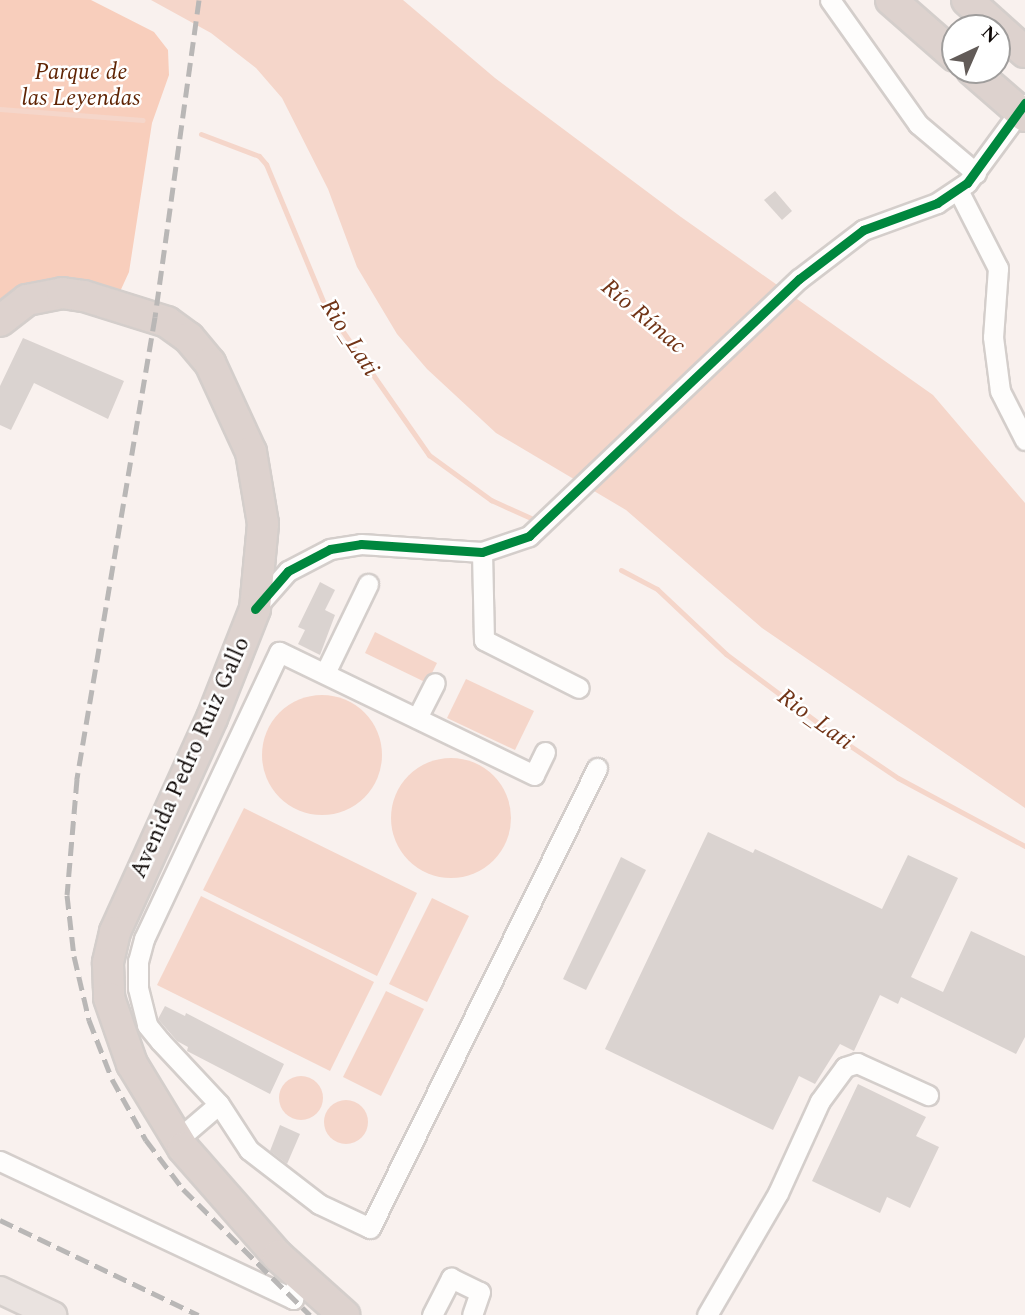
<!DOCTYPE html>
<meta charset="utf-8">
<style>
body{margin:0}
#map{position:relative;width:1025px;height:1315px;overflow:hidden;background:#f9f1ee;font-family:Spectral,serif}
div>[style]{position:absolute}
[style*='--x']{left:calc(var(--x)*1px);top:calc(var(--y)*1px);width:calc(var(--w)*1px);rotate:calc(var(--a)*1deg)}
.green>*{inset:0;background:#f8cebc}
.water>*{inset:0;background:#f5d6ca}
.round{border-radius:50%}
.stream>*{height:5px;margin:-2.5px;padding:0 2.5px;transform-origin:2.5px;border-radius:2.5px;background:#f5d6ca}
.building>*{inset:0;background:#dad3d0}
.roads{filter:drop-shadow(2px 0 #d4cecb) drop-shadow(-2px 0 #d4cecb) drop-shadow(0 2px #d4cecb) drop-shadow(0 -2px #d4cecb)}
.minor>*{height:19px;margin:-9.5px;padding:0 9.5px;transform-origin:9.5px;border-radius:9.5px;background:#fefdfc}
.major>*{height:26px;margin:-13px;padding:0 13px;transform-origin:13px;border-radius:13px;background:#eae3e0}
.highway>*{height:30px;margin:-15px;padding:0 15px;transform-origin:15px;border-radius:15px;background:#ddd2ce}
.rail>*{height:5px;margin-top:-2.5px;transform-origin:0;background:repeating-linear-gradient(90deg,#b9b7b6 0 14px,transparent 0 21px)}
.cycleway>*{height:9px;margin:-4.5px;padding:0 4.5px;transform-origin:4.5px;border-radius:4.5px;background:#00873e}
span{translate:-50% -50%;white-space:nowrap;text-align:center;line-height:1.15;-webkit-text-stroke:5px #fff;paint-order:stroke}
.park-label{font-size:23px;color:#5f2404;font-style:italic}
.street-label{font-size:23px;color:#100a08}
.water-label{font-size:24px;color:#713417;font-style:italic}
.north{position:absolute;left:941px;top:14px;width:70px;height:70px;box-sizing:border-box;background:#fff;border:2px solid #9f9d9c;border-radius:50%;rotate:44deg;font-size:19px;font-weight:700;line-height:28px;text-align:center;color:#100a08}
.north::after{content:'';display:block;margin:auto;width:24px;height:32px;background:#625b58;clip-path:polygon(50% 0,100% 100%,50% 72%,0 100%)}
</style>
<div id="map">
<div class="green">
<i style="clip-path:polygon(0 0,91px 0,154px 32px,168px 50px,169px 75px,152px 123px,129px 272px,118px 296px,0 300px)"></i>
</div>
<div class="water">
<i style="clip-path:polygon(151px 0,403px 0,495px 78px,681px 217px,933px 395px,1025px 503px,1025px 808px,762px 628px,626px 510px,496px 433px,427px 369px,397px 334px,357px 267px,328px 189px,282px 98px,256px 68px,211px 33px)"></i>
<i style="clip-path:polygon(375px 632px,437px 663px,427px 683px,365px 653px)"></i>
<i style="clip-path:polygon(466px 679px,534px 711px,515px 750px,447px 718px)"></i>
<i class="round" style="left:262px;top:695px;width:120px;height:120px"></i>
<i class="round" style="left:391px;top:758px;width:120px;height:120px"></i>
<i style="clip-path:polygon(244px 808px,417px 893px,377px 976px,203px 890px)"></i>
<i style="clip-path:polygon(201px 896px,374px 982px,330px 1071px,157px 985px)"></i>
<i style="clip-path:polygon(432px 898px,469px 916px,427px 1002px,389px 984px)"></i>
<i style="clip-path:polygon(386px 991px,424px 1009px,381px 1096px,343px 1077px)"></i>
<i class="round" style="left:279px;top:1076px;width:44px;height:44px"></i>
<i class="round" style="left:324px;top:1100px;width:44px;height:44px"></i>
</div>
<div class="stream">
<i style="--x:0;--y:109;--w:143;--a:4.4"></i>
<i style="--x:201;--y:134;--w:62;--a:20.8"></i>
<i style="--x:259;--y:156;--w:11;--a:49"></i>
<i style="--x:266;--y:164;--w:154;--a:67.4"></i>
<i style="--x:325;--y:306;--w:182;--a:55.1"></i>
<i style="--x:429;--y:455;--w:77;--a:36"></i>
<i style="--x:491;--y:500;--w:48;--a:24.4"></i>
<i style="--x:621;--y:570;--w:41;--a:27.8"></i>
<i style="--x:657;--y:589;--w:95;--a:43.3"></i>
<i style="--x:726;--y:654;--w:139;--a:36.8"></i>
<i style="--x:837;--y:737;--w:73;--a:33.9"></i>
<i style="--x:898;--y:778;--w:144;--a:28.2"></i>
</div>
<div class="building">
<i style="clip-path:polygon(775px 191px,792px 211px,782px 220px,764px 200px)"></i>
<i style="clip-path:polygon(23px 338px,124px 381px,108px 419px,34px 383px,11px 430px,0 425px,0 386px)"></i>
<i style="clip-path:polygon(320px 582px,335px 590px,325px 610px,335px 615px,320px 655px,298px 644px,305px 630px,298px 627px)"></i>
<i style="clip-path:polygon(708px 832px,753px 853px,755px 849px,882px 909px,908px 855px,958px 878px,911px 977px,943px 992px,971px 931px,1025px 956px,1025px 1037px,1016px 1054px,901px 997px,898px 1004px,880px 995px,854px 1051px,840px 1044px,815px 1084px,799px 1076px,773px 1130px,605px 1049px)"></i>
<i style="clip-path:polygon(621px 857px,646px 870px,586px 990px,563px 979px)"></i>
<i style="clip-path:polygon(165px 1006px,185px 1016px,186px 1013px,284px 1064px,270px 1094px,187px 1051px,188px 1047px,177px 1041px,158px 1019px)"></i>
<i style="clip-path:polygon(858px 1084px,926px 1117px,916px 1136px,939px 1147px,910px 1208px,887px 1197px,880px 1213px,812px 1181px)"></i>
<i style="clip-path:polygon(280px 1125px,300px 1134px,287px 1164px,270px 1151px)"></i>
</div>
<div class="roads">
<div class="minor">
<i style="--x:830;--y:0;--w:152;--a:54.6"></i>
<i style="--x:918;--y:124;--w:76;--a:40.2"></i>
<i style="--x:958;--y:190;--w:88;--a:62.9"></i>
<i style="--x:998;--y:268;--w:69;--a:94.1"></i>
<i style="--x:993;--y:337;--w:54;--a:82.6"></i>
<i style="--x:1000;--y:391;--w:55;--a:63"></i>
<i style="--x:482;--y:552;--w:88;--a:88.7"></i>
<i style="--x:484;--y:640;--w:106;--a:26.8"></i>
<i style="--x:257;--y:606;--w:47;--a:-48.5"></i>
<i style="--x:288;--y:571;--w:47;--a:-27.6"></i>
<i style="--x:330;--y:549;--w:31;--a:-9"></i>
<i style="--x:361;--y:544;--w:121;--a:3.8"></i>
<i style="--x:482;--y:552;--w:50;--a:-18.8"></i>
<i style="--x:529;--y:536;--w:373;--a:-43.6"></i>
<i style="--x:799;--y:279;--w:81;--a:-37.4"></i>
<i style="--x:863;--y:230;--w:79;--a:-20"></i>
<i style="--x:937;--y:203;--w:36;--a:-34"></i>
<i style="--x:967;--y:183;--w:98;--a:-53.7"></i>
<i style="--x:325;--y:673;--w:99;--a:-64.2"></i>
<i style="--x:417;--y:718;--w:39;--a:-63"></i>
<i style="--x:545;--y:752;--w:25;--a:116"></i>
<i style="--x:534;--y:775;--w:283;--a:-154.2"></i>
<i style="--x:279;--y:652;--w:317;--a:115.2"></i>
<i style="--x:144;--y:939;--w:23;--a:105"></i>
<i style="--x:138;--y:961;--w:27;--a:90"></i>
<i style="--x:138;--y:988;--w:38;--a:76"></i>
<i style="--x:147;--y:1025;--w:21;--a:51"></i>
<i style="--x:160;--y:1041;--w:86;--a:46.9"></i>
<i style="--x:219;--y:1104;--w:55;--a:56.9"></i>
<i style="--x:249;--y:1150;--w:88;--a:37.6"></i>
<i style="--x:319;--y:1204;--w:56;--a:25.2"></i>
<i style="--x:370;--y:1228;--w:513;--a:-63.73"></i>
<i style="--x:177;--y:1140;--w:55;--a:-40.6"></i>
<i style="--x:0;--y:1161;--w:324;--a:25.2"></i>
<i style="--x:293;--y:1299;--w:25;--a:-78"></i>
<i style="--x:432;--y:1315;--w:42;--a:-62.8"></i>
<i style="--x:451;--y:1278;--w:32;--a:26"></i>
<i style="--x:480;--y:1292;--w:24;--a:109"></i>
<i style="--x:707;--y:1315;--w:141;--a:-59.8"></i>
<i style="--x:778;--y:1193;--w:101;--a:-65.5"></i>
<i style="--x:820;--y:1101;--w:42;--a:-53.7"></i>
<i style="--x:845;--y:1067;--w:13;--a:-18"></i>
<i style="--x:857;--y:1063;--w:78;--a:24.3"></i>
</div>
<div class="major">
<i style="--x:0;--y:1290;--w:59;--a:25.3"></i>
</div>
<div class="highway">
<i style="--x:891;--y:0;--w:85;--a:41.2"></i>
<i style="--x:967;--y:0;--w:78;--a:41.9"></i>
<i style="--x:972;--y:70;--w:70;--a:41"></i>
<i style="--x:0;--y:321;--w:34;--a:-38"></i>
<i style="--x:27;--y:300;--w:36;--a:-11"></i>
<i style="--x:62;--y:293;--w:22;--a:8"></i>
<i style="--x:84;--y:296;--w:87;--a:17.4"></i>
<i style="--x:167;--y:322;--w:27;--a:36"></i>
<i style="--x:189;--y:338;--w:33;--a:50"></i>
<i style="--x:210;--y:363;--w:98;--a:65.3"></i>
<i style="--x:251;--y:452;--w:73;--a:80.5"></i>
<i style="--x:263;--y:524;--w:85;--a:95.4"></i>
<i style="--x:255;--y:609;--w:117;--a:111.5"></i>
<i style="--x:212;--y:718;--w:235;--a:114.4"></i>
<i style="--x:115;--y:932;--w:32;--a:103"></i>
<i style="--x:108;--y:963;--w:35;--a:88"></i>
<i style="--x:109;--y:998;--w:70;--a:70.8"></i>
<i style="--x:132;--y:1064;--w:98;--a:58.7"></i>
<i style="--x:183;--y:1148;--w:144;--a:48.7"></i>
<i style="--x:278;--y:1256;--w:89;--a:41.8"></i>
</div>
</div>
<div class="rail">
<i style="--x:199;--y:0;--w:320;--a:97.9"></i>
<i style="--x:155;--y:317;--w:469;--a:99.6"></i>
<i style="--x:77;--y:779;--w:116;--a:94.9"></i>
<i style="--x:67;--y:895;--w:61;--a:83.5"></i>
<i style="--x:74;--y:956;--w:66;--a:76.8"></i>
<i style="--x:89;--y:1020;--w:63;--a:68.7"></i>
<i style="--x:112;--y:1079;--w:70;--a:60.9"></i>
<i style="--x:146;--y:1140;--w:61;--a:52.9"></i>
<i style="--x:183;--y:1189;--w:179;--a:44.8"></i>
<i style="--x:0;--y:1220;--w:220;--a:25.6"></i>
</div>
<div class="cycleway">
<i style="--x:255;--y:609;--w:50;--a:-49"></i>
<i style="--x:288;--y:571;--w:47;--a:-27.6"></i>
<i style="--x:330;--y:549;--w:31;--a:-9"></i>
<i style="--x:361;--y:544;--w:121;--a:3.8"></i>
<i style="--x:482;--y:552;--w:50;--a:-18.8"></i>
<i style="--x:529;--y:536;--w:373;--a:-43.6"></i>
<i style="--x:799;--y:279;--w:81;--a:-37.4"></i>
<i style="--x:863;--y:230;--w:79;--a:-20"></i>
<i style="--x:937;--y:203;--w:36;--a:-34"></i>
<i style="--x:967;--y:183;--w:99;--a:-54.1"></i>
</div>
<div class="park-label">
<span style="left:81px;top:86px">Parque de<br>las Leyendas</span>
</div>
<div class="street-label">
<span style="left:191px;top:758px;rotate:-66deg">Avenida Pedro Ruiz Gallo</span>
</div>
<div class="water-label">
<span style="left:643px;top:317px;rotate:40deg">Río Rímac</span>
<span style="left:349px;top:338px;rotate:57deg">Rio_Lati</span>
<span style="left:815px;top:720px;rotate:36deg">Rio_Lati</span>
</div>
<div class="north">N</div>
</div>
